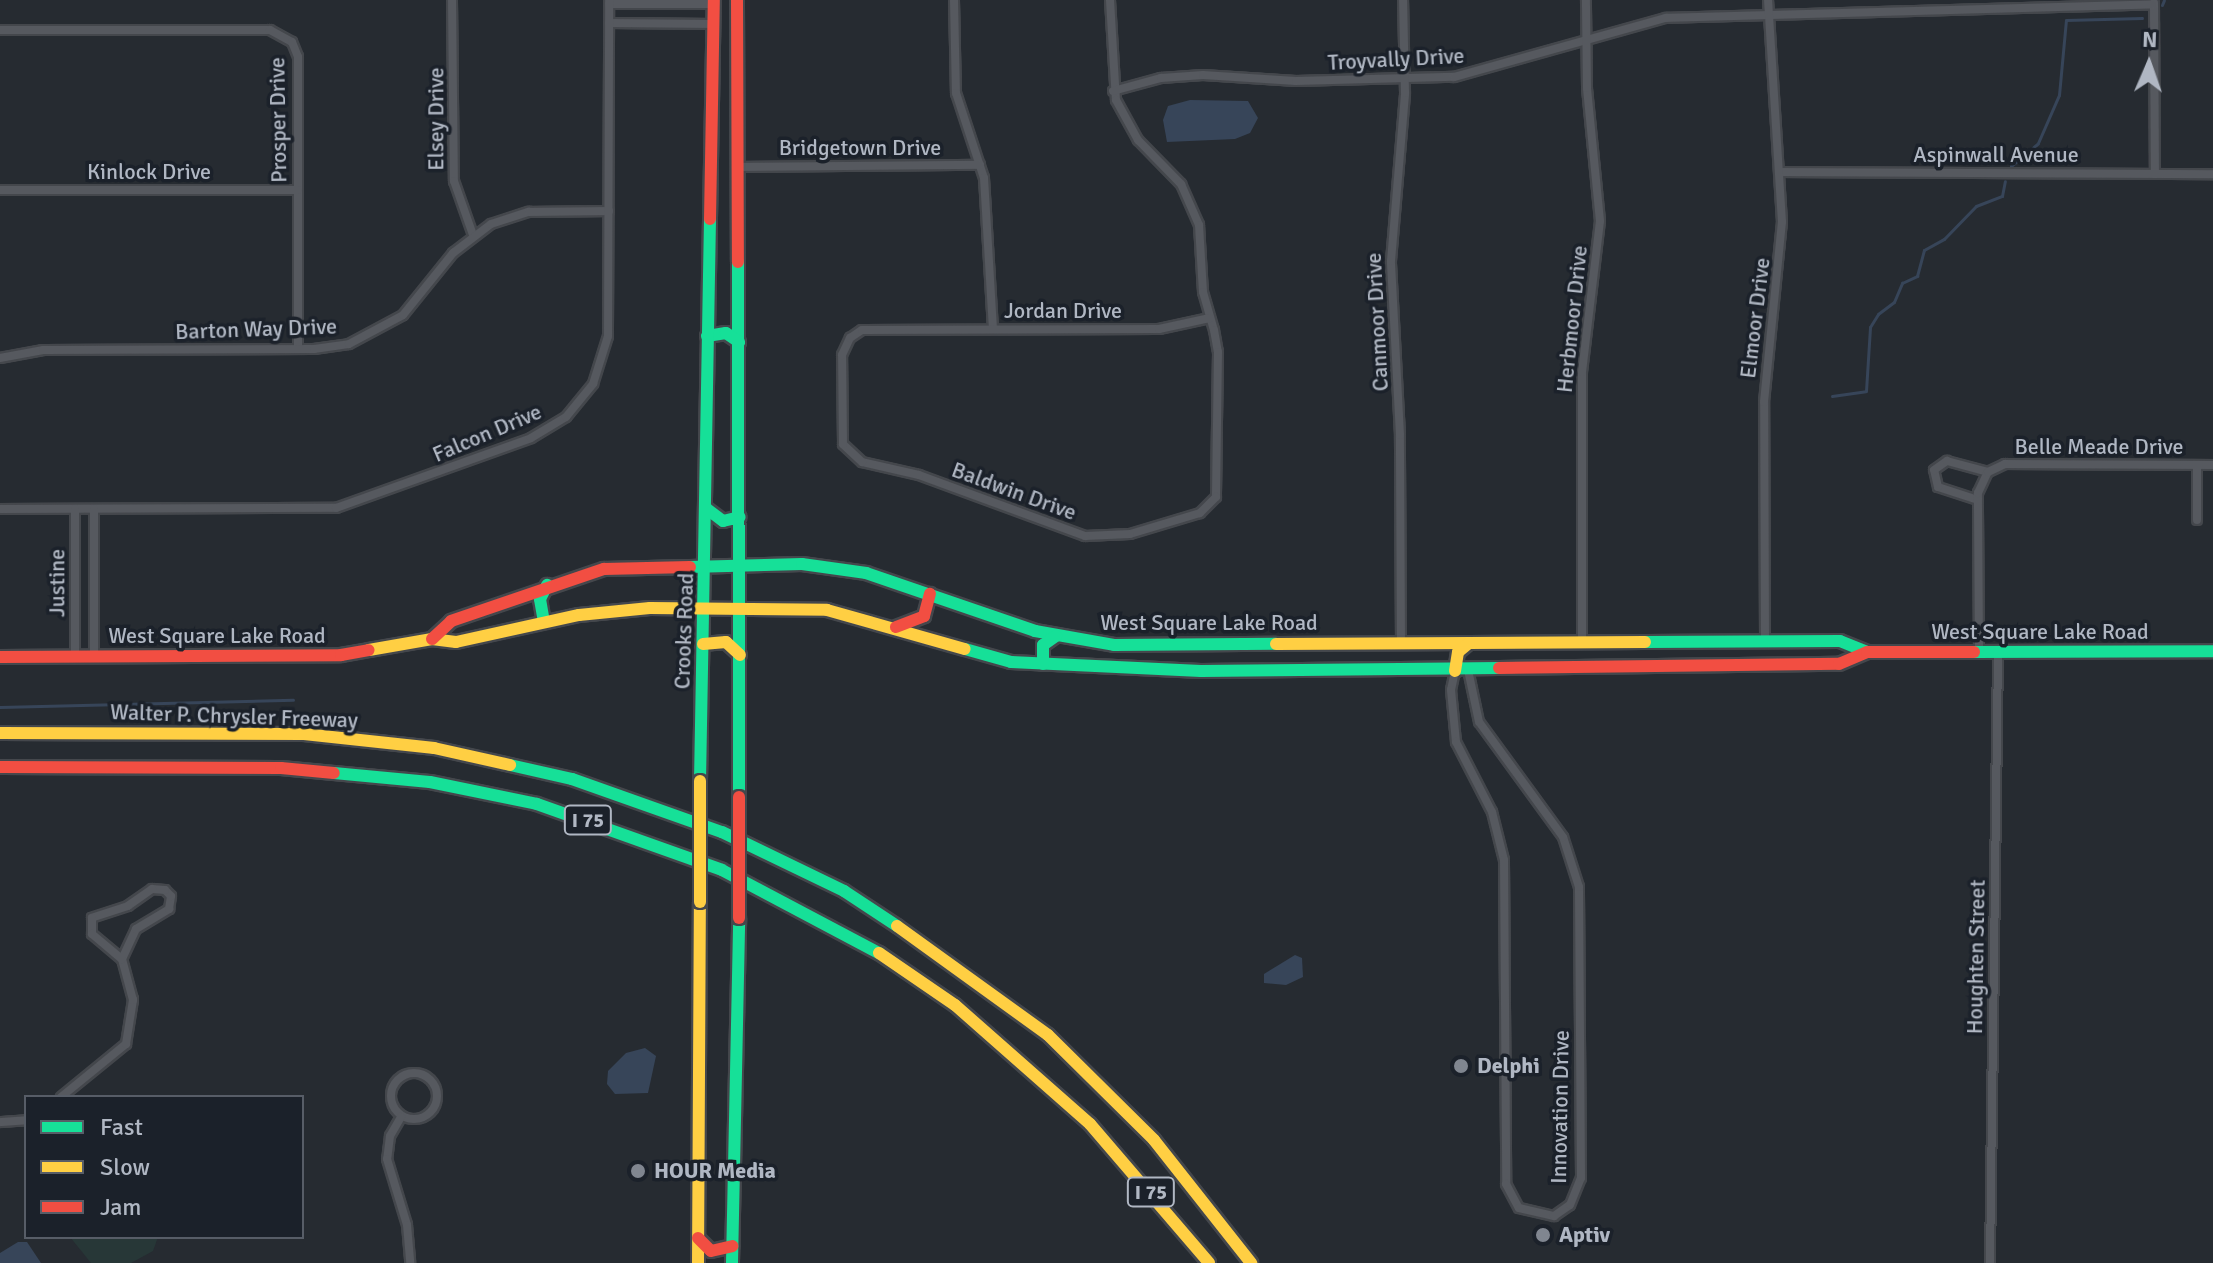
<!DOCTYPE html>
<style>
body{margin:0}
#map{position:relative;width:2213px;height:1263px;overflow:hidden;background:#262b31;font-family:Signika,sans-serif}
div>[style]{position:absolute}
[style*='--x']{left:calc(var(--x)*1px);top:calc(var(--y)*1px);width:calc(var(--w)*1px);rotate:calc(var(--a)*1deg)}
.green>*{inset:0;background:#273737}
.water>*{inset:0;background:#374559}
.stream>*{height:3px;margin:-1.5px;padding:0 1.5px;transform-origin:1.5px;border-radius:1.5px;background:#374559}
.roads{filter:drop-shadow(2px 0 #44474c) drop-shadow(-2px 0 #44474c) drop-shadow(0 2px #44474c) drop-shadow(0 -2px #44474c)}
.street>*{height:8px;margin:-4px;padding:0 4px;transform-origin:4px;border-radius:4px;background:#56595f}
.street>.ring{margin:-4px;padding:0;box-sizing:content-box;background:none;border:8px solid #56595f;border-radius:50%}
.fast>*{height:12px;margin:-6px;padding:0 6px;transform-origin:6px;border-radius:6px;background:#16e098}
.slow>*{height:12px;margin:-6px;padding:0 6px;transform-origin:6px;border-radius:6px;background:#ffcf43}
.jam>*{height:12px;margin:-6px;padding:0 6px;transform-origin:6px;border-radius:6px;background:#f24e42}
.bridges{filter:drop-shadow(2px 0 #44474c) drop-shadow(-2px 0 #44474c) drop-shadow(0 2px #44474c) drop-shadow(0 -2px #44474c)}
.slow-bridge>*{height:12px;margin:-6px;padding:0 6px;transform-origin:6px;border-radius:6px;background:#ffcf43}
.jam-bridge>*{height:12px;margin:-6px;padding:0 6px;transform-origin:6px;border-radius:6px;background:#f24e42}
.dots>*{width:22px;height:22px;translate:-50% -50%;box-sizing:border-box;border:4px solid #1b212a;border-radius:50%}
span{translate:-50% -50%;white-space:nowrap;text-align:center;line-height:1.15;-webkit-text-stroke:7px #1b212a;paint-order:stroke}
.shield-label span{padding:2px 6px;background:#1b212a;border:2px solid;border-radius:6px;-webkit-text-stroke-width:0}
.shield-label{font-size:20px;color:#b0b7c3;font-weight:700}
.street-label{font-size:22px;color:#b0b7c3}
.poi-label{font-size:22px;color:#b0b7c3;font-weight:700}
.left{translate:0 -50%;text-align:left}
.legend{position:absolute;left:24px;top:1095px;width:280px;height:144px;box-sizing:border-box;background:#1b212a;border:2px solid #575d67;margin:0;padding:10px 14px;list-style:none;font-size:24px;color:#b0b7c3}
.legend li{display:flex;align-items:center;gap:16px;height:40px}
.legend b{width:40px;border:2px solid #575d67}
.north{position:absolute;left:2109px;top:24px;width:80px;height:80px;-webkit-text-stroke:6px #1b212a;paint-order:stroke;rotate:2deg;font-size:22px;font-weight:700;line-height:32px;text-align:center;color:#b0b7c3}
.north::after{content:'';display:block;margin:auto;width:28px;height:36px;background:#b0b7c3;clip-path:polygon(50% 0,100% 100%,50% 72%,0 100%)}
</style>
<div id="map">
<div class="green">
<i style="clip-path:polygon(70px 1237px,158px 1237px,153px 1251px,131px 1263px,91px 1263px)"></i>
</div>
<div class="water">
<i style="clip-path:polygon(1190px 100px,1248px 101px,1258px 118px,1250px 133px,1235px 139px,1167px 142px,1163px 120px,1168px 106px)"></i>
<i style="clip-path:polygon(1295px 955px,1302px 958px,1303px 977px,1286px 985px,1264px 983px,1264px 974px)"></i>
<i style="clip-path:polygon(645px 1048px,656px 1056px,648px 1093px,615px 1094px,607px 1084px,608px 1071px,626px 1053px)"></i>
<i style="clip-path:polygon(18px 1242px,27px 1242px,41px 1263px,0 1263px,0 1253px)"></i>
</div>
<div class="stream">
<i style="--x:2162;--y:5;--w:5;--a:-68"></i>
<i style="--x:2011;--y:166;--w:35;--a:-40"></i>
<i style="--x:2038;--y:143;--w:52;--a:-66.4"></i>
<i style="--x:2059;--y:95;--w:75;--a:-84.7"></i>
<i style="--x:2066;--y:20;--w:76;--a:-1.5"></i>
<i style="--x:1832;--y:396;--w:34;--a:-8"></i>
<i style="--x:1866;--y:391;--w:64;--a:-86.4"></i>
<i style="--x:1870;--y:327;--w:15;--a:-58"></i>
<i style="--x:1878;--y:314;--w:20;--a:-37"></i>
<i style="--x:1894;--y:302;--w:21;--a:-67"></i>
<i style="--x:1902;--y:283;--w:17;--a:-25"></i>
<i style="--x:1917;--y:276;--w:27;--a:-75"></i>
<i style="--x:1924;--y:250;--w:23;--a:-29"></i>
<i style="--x:1944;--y:239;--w:46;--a:-45.9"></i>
<i style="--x:1976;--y:206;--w:28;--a:-21"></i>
<i style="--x:2002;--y:196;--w:15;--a:-79"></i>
<i style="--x:0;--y:707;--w:293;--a:-1.4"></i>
</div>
<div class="roads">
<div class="street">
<i style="--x:452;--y:0;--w:181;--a:89.4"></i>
<i style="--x:454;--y:181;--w:57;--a:70.6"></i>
<i style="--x:954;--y:0;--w:93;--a:88.8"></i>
<i style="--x:956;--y:93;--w:89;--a:71.8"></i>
<i style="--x:984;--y:178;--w:151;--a:86.6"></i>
<i style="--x:1110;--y:0;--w:100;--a:86.6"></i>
<i style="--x:1116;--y:100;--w:46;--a:61.2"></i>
<i style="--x:1138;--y:140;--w:62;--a:45.7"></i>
<i style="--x:1181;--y:184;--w:45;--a:66.3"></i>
<i style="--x:1199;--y:225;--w:67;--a:86.6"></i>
<i style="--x:1203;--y:292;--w:40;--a:74"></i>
<i style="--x:1214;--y:330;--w:22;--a:80"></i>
<i style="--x:1218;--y:352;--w:145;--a:90.8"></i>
<i style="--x:1216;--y:497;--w:23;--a:135"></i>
<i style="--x:1200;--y:513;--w:73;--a:163.3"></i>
<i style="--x:1130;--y:534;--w:45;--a:177.5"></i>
<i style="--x:1085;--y:536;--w:177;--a:-159.8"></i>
<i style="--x:919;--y:475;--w:58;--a:-167.2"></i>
<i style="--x:862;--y:462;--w:26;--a:-137"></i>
<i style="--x:843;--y:444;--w:89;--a:-90.6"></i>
<i style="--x:842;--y:355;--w:19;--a:-65"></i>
<i style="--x:850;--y:338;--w:14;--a:-34"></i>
<i style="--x:862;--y:330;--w:297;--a:-0.2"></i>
<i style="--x:1159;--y:329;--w:52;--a:-12.2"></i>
<i style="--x:2154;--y:3;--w:171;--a:89.7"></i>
<i style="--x:609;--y:4;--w:105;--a:0"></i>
<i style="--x:609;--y:23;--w:105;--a:0.5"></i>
<i style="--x:0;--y:30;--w:270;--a:0"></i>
<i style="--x:270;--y:30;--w:25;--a:29"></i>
<i style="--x:292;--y:42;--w:16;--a:68"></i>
<i style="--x:298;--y:57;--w:292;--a:90"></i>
<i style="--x:1113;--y:91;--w:50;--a:-15.2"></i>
<i style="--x:1161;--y:78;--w:42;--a:-4.1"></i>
<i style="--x:1203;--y:75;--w:93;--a:3.7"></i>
<i style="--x:1296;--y:81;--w:158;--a:-1.5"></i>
<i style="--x:1454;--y:77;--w:220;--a:-15.6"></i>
<i style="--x:1666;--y:18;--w:488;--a:-1.6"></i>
<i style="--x:739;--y:167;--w:241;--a:-0.5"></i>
<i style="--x:1780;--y:172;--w:433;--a:0.3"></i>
<i style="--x:0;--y:190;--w:298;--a:0"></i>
<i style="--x:0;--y:358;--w:44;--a:-10.5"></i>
<i style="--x:43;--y:350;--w:271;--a:-0.2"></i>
<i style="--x:314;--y:349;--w:35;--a:-8"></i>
<i style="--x:349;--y:344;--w:61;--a:-28.2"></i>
<i style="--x:403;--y:315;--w:80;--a:-51.1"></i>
<i style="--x:453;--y:253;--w:48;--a:-37.3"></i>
<i style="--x:491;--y:224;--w:40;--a:-18"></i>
<i style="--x:529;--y:212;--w:80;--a:-0.7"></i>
<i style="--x:1978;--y:500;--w:42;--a:-162"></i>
<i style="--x:1938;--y:487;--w:17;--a:-103"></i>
<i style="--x:1934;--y:470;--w:16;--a:-35"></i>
<i style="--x:1947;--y:461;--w:42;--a:15"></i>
<i style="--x:0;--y:509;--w:336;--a:-0.2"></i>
<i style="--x:336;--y:508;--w:207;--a:-19.7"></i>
<i style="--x:531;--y:438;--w:41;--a:-31"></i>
<i style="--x:566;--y:417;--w:43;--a:-50.7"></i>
<i style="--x:593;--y:384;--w:50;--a:-72.6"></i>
<i style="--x:608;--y:336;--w:336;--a:-89.8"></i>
<i style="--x:75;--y:509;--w:147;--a:90"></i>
<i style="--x:94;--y:509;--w:147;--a:90"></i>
<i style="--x:2197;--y:520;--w:55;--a:-90"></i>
<i style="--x:1765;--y:641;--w:239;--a:-90.2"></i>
<i style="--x:1764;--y:402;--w:181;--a:-84.3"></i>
<i style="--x:1782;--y:222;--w:222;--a:-93.6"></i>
<i style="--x:1582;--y:643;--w:271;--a:-90"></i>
<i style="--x:1582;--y:372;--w:152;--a:-83.2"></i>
<i style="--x:1600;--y:221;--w:134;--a:-95.6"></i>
<i style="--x:1587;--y:88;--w:88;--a:-90.7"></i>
<i style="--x:1401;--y:644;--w:209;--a:-90.3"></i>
<i style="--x:1400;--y:435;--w:174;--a:-93"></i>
<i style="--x:1391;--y:261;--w:169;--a:-85.2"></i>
<i style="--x:1405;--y:93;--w:93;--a:-91.2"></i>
<i style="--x:1979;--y:651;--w:158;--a:-90.4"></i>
<i style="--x:1978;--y:493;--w:23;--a:-65"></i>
<i style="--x:1988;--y:472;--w:19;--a:-25"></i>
<i style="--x:2005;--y:464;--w:208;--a:0.3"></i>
<i style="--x:1455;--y:671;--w:19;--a:102"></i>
<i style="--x:1451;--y:690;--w:52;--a:84.5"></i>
<i style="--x:1456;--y:742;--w:79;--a:62.8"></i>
<i style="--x:1492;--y:812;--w:49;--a:76"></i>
<i style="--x:1504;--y:860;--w:324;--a:89.6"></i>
<i style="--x:1506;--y:1184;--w:27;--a:62"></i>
<i style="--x:1519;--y:1208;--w:36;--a:13"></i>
<i style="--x:1554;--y:1216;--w:19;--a:-35"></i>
<i style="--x:1570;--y:1205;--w:29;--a:-68"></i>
<i style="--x:1581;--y:1178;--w:291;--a:-90.4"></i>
<i style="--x:1579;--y:887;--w:52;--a:-107.7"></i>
<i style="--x:1563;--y:837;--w:142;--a:-126.1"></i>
<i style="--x:1479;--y:722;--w:53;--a:-101.9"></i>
<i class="ring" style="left:391px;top:1073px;width:38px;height:38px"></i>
<i style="--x:61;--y:1097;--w:84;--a:-39.2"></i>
<i style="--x:126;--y:1044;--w:45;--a:-81"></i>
<i style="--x:133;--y:1000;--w:42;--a:-105"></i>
<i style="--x:122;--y:959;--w:33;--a:-65"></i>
<i style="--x:136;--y:929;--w:39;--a:-31"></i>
<i style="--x:169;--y:909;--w:13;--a:-81"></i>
<i style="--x:171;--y:896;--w:8;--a:-135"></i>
<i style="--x:165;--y:890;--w:13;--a:-176"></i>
<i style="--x:152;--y:889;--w:29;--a:145"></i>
<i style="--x:128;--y:906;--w:38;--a:162"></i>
<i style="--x:92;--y:918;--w:16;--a:90"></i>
<i style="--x:92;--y:934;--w:39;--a:40"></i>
<i style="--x:401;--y:1117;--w:22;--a:120"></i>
<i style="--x:390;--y:1136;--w:23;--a:97"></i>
<i style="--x:387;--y:1159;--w:69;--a:73.1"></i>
<i style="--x:407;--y:1225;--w:38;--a:85"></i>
<i style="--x:0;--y:1122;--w:26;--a:-4"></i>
<i style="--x:1990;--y:1263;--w:611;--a:-89.25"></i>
</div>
<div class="fast">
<i style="--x:738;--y:262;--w:535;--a:89.89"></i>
<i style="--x:707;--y:336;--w:19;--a:-9"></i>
<i style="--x:726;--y:333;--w:16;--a:35"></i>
<i style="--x:707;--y:509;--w:20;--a:37"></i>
<i style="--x:723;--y:521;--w:17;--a:-13"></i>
<i style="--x:690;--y:567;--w:112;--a:-1.5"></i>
<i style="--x:802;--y:564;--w:65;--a:8"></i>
<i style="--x:866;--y:573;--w:179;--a:18.9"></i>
<i style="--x:1035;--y:631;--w:80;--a:10"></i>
<i style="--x:1114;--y:645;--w:162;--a:-0.4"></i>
<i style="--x:544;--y:622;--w:23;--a:-100"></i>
<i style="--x:540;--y:599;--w:16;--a:-63"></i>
<i style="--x:1645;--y:642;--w:195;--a:-0.3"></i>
<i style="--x:1840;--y:641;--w:29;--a:22"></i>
<i style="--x:965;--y:649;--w:48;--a:15.8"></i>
<i style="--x:1011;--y:662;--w:190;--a:2.7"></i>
<i style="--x:1201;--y:671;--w:298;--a:-0.6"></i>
<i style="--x:1974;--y:652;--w:239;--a:-0.2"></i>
<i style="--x:1043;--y:664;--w:19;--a:-90"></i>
<i style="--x:1043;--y:645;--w:16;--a:-35"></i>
<i style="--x:510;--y:765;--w:64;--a:12.7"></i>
<i style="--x:572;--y:779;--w:159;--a:19.5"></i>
<i style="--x:722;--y:832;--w:136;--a:25.8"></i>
<i style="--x:844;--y:891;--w:64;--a:33.4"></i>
<i style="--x:334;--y:773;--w:96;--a:5.4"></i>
<i style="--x:430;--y:782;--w:109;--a:11.6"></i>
<i style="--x:537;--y:804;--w:196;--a:19.6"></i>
<i style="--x:722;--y:870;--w:178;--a:27.9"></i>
<i style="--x:700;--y:781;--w:562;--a:-88.98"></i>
<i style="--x:732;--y:1263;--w:345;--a:-88.8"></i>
</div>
<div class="slow">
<i style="--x:703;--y:644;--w:23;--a:-5"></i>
<i style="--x:726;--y:642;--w:19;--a:43"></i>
<i style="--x:1276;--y:644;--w:369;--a:-0.3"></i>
<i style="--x:369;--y:650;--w:64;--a:-9.9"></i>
<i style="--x:432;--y:639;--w:24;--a:7"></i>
<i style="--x:456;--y:642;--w:126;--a:-12.4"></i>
<i style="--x:579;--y:615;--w:71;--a:-5.6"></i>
<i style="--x:650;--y:608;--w:177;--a:0.6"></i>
<i style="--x:827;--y:610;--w:143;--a:15.8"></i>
<i style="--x:1455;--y:671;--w:19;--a:-81"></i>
<i style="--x:1458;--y:652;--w:14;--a:-39"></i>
<i style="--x:0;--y:733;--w:304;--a:0.2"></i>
<i style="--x:304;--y:734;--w:131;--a:6.1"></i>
<i style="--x:434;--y:748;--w:78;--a:12.6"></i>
<i style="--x:897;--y:926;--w:186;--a:35.8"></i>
<i style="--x:1048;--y:1035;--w:149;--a:44.7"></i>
<i style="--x:1154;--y:1140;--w:157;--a:51.7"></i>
<i style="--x:879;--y:953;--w:92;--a:34.4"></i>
<i style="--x:955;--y:1005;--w:180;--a:41.4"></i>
<i style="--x:1090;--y:1124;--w:183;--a:49.4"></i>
<i style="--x:698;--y:1263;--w:361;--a:-89.7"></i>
</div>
<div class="jam">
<i style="--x:737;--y:0;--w:262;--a:89.8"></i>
<i style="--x:710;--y:219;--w:219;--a:-89"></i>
<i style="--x:896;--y:627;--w:30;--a:-21"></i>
<i style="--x:924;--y:616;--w:23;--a:-75"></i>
<i style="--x:432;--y:639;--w:26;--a:-43"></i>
<i style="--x:451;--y:621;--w:162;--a:-18.8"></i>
<i style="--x:604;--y:569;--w:86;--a:-1.3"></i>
<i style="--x:0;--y:657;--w:341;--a:-0.3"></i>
<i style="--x:341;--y:655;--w:28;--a:-10"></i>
<i style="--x:1499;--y:668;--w:340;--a:-0.7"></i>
<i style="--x:1839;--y:664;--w:30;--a:-23"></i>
<i style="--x:1867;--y:652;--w:107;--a:0"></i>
<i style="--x:0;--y:767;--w:281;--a:0.2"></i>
<i style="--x:281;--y:768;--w:53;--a:5.4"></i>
<i style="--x:698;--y:1238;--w:18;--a:45"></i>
<i style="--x:711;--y:1251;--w:22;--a:-13"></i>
</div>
</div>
<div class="bridges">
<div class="slow-bridge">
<i style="--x:700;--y:781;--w:121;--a:90"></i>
</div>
<div class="jam-bridge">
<i style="--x:739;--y:797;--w:121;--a:90"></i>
</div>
</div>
<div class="dots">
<i style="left:1461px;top:1066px;background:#808690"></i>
<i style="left:638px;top:1171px;background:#808690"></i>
<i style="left:1543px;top:1235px;background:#808690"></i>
</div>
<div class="shield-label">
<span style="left:588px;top:820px">I 75</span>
<span style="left:1151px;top:1192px">I 75</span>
</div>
<div class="street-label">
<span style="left:1396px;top:59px;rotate:-3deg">Troyvally Drive</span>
<span style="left:436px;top:119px;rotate:-90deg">Elsey Drive</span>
<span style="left:278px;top:120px;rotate:-91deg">Prosper Drive</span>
<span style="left:860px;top:148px">Bridgetown Drive</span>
<span style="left:1996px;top:155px">Aspinwall Avenue</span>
<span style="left:149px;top:172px">Kinlock Drive</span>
<span style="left:1063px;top:311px">Jordan Drive</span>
<span style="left:1755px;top:318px;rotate:-83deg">Elmoor Drive</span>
<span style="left:1572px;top:319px;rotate:-84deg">Herbmoor Drive</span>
<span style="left:1377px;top:322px;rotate:-93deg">Canmoor Drive</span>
<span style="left:256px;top:329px;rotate:-2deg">Barton Way Drive</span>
<span style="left:487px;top:433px;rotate:-23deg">Falcon Drive</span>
<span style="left:2099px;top:447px">Belle Meade Drive</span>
<span style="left:1014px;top:491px;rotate:20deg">Baldwin Drive</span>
<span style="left:57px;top:583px;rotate:-90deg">Justine</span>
<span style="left:1209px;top:623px">West Square Lake Road</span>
<span style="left:684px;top:631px;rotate:-88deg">Crooks Road</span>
<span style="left:2040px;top:632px">West Square Lake Road</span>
<span style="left:217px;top:636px">West Square Lake Road</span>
<span style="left:234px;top:716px;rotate:2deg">Walter P. Chrysler Freeway</span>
<span style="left:1976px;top:957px;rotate:-89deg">Houghten Street</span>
<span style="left:1560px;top:1107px;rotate:-89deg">Innovation Drive</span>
</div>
<div class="poi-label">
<span class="left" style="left:1477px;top:1066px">Delphi</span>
<span class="left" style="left:654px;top:1171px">HOUR Media</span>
<span class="left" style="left:1559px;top:1235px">Aptiv</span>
</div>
<ul class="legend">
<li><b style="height:10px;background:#16e098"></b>Fast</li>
<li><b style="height:10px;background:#ffcf43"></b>Slow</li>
<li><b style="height:10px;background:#f24e42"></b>Jam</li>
</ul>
<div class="north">N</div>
</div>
